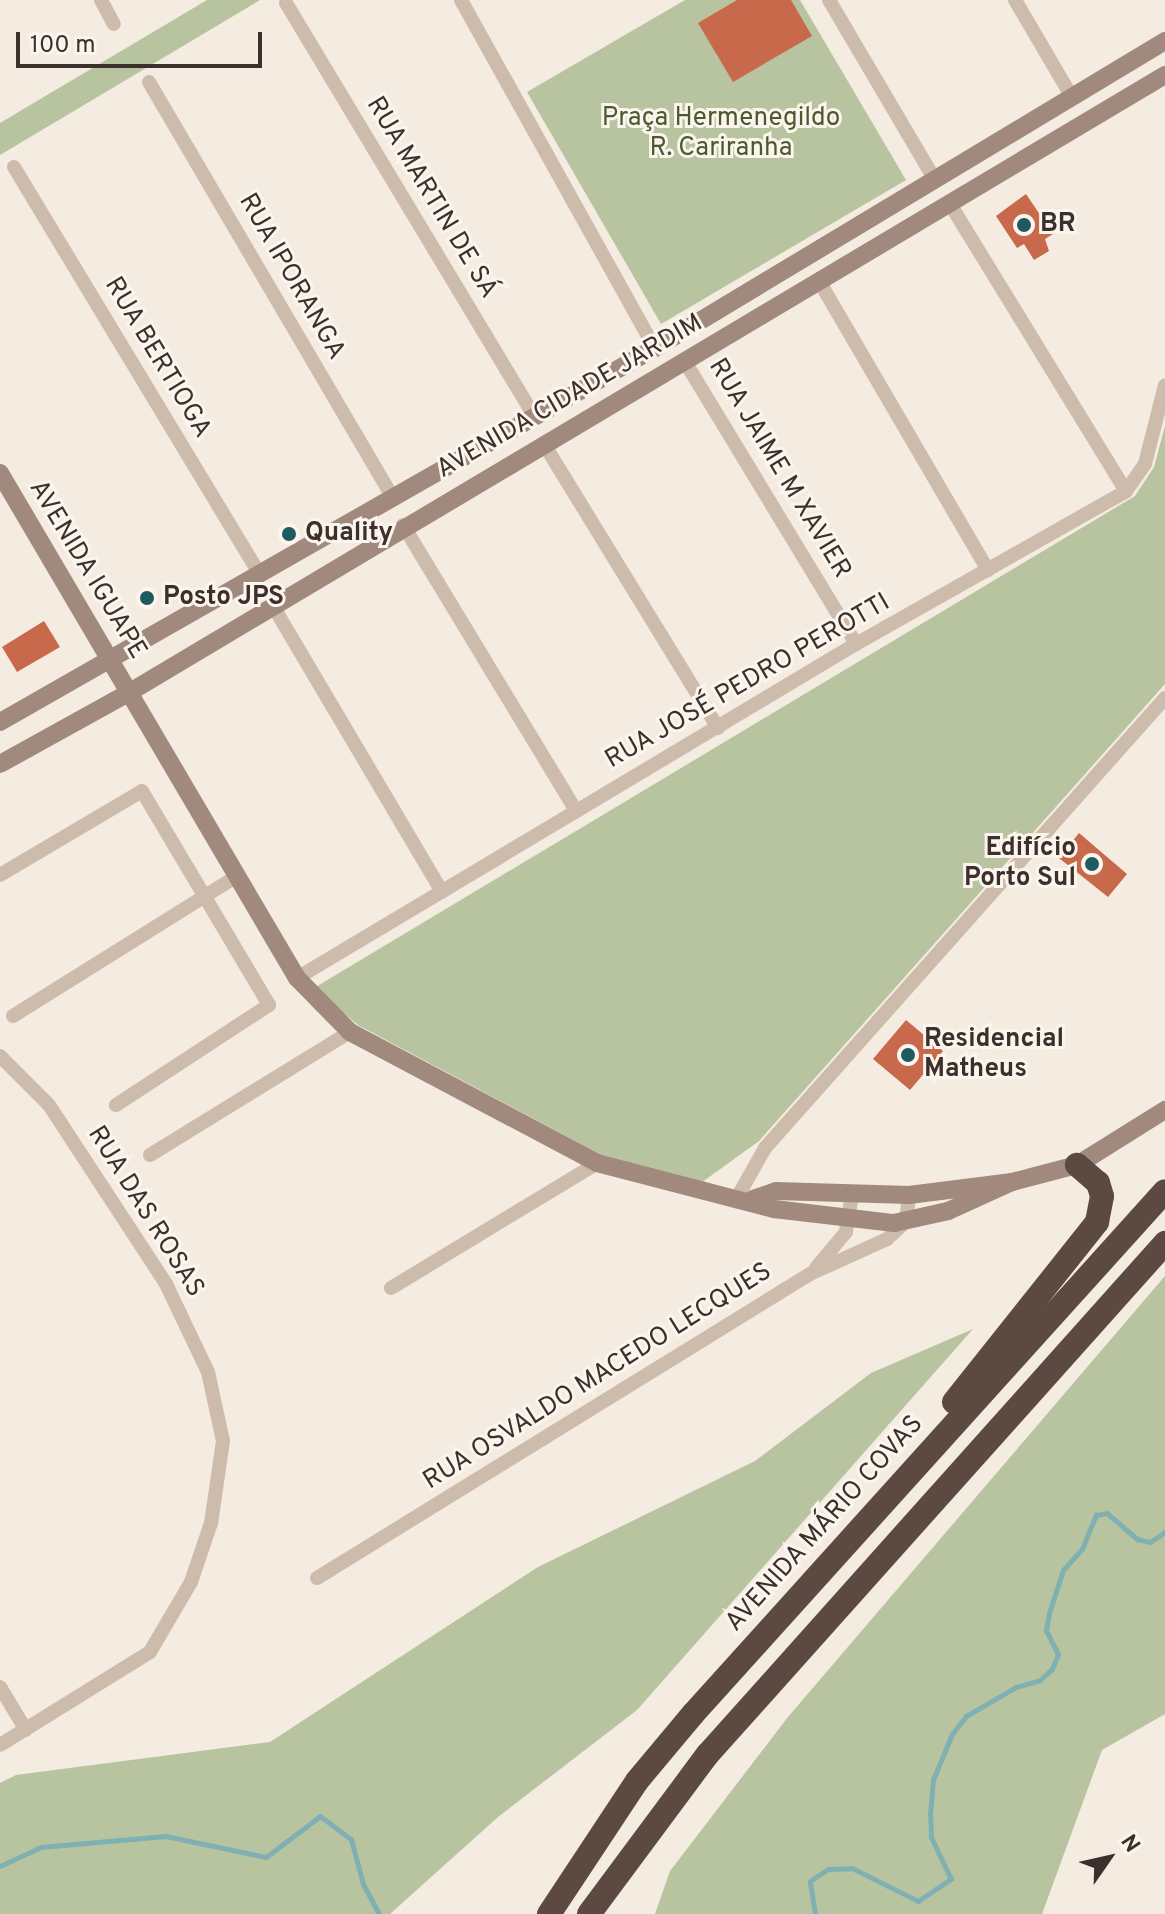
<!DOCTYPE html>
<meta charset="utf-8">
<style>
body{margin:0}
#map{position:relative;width:1165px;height:1914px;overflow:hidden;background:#f4ebe1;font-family:Overpass,sans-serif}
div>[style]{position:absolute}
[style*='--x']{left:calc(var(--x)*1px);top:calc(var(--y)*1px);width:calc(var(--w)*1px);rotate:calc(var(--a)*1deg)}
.green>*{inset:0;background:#b8c4a0}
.stream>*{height:5px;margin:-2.5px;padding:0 2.5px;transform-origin:2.5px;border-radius:2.5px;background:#7fb0b2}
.building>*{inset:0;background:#c8694b}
.street>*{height:14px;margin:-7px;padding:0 7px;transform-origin:7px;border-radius:7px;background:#cdbbac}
.secondary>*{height:18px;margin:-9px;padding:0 9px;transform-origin:9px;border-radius:9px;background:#a18a7d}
.highway>*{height:24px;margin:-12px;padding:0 12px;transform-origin:12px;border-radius:12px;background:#5c4a42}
.dots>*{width:22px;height:22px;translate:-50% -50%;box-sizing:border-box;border:4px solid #fbf5ee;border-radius:50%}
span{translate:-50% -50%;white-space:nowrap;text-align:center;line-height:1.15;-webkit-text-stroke:6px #fbf5ee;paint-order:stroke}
.park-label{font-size:26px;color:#4a5a2e}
.street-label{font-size:26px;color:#3b302b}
.poi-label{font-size:26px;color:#3b302b;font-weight:700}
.left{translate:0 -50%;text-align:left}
.right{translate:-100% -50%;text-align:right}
.north{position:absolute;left:1069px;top:1818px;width:80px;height:80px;-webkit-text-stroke:6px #fbf5ee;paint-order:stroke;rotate:56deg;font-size:22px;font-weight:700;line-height:32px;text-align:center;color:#3b302b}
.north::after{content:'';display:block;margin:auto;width:28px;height:36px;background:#3b302b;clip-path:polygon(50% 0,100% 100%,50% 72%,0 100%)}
.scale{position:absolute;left:16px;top:32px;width:246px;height:36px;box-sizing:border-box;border:4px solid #3b302b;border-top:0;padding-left:10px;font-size:24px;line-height:28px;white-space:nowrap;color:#3b302b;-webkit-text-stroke:6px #fbf5ee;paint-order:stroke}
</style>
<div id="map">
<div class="green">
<i style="clip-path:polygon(207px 0,260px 0,0 155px,0 123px)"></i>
<i style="clip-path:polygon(685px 0,800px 0,906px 180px,661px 324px,527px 92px)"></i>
<i style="clip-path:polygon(1165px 426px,1165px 684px,759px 1141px,701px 1183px,602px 1155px,358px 1025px,314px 988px,1135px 496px,1154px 467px)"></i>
<i style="clip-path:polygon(1165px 1276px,1165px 1714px,1102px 1750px,1042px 1914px,655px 1914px,670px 1871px,788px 1717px)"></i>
<i style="clip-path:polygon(973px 1329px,637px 1710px,498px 1817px,390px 1914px,0 1914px,0 1783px,16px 1775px,270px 1742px,538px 1567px,755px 1461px,871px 1373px)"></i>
</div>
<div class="stream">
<i style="--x:0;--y:1866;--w:45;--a:-24.9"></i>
<i style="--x:41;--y:1847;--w:125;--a:-5"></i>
<i style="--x:166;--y:1836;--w:102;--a:11.9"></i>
<i style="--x:266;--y:1857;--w:68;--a:-37.2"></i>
<i style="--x:320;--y:1816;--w:39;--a:37"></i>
<i style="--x:351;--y:1839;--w:47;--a:75.1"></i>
<i style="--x:363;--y:1884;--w:34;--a:62"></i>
<i style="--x:815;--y:1914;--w:33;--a:-99"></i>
<i style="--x:810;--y:1881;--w:22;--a:-34"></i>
<i style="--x:828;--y:1869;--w:24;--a:-2"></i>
<i style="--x:852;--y:1868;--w:74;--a:26.6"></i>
<i style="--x:918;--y:1901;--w:40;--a:-34"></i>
<i style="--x:951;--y:1879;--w:47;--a:-115.5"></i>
<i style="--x:931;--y:1837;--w:23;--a:-92"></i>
<i style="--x:930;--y:1814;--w:34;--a:-85"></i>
<i style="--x:933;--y:1780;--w:50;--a:-67.6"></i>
<i style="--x:952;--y:1734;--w:23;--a:-52"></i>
<i style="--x:966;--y:1716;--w:58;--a:-30.1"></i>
<i style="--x:1016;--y:1687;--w:25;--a:-16"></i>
<i style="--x:1040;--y:1680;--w:16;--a:-43"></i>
<i style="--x:1052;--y:1669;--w:16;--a:-68"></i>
<i style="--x:1058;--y:1654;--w:27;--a:-117"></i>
<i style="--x:1046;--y:1630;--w:17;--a:-80"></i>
<i style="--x:1049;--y:1613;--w:45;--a:-72"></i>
<i style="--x:1063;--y:1570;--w:28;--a:-48"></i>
<i style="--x:1082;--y:1549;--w:37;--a:-68"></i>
<i style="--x:1096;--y:1515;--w:11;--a:-10"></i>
<i style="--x:1107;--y:1513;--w:40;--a:41"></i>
<i style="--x:1137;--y:1539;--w:13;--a:13"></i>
<i style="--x:1150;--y:1542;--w:18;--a:-34"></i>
</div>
<div class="building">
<i style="clip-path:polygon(737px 0,791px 0,812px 36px,733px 82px,698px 23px)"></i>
<i style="clip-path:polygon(1026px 194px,1053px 234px,1045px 239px,1049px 251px,1034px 260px,1024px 244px,1017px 248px,996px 216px)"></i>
<i style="clip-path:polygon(44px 621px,60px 647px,17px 672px,2px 647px)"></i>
<i style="clip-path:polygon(1079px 833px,1127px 874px,1108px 897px,1059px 858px)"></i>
<i style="clip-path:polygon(906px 1020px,943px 1051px,910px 1090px,873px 1059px)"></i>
</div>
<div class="street">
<i style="--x:101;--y:0;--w:27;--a:62"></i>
<i style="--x:461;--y:0;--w:398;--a:60.9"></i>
<i style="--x:829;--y:0;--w:209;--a:59.5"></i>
<i style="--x:1015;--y:0;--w:113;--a:59.6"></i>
<i style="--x:286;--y:3;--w:483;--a:59"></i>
<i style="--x:149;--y:82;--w:480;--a:59.6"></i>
<i style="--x:14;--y:167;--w:474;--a:58.9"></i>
<i style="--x:950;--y:204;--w:337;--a:58.5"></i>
<i style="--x:819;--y:281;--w:335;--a:59.7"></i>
<i style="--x:684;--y:360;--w:332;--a:58.8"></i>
<i style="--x:544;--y:444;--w:333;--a:58.5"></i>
<i style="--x:403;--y:525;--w:334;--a:58.8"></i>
<i style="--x:273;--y:606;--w:332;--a:59.4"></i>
<i style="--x:0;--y:875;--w:165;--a:-30.6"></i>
<i style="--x:142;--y:791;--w:249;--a:59.3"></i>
<i style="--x:269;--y:1005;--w:183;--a:146.8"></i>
<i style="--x:297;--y:978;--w:651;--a:-30.86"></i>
<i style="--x:856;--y:644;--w:310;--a:-29.5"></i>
<i style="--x:1126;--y:491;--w:33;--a:-55"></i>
<i style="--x:1145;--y:464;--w:81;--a:-75.8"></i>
<i style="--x:13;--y:1016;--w:264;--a:-32"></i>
<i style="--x:0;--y:1056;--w:69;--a:45"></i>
<i style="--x:49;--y:1105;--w:214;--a:56.8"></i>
<i style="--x:166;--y:1284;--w:98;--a:64.5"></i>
<i style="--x:208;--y:1372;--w:71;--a:77.7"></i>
<i style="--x:223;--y:1441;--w:83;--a:98.3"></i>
<i style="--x:211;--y:1523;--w:62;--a:108.7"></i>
<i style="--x:191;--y:1582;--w:81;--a:120.4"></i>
<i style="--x:150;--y:1652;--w:176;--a:148.2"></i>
<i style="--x:150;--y:1155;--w:235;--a:-31.6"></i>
<i style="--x:738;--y:1196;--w:55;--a:-60.6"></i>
<i style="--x:765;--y:1148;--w:602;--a:-48.37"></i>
<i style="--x:816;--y:1268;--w:47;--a:-50.2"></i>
<i style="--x:846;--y:1232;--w:36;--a:-81"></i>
<i style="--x:391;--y:1288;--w:241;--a:-31.2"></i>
<i style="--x:317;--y:1578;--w:579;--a:-31.66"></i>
<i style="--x:810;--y:1274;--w:85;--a:-24.4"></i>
<i style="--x:887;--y:1239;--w:26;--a:-43"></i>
<i style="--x:906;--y:1221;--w:26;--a:-83"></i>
<i style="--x:0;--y:1687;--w:50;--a:58.8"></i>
</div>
<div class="secondary">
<i style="--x:0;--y:473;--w:586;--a:59.54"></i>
<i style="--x:297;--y:978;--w:76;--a:45.5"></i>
<i style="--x:350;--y:1032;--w:280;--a:27.9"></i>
<i style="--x:597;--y:1163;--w:183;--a:14.6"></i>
<i style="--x:774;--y:1209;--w:121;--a:6.7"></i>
<i style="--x:894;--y:1223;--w:55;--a:-12.5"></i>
<i style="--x:948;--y:1211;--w:70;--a:-24.4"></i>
<i style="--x:0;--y:722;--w:754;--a:-29.73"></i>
<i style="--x:655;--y:348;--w:595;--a:-31.05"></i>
<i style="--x:0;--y:764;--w:149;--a:-29"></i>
<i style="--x:130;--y:692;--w:1205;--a:-30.8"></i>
<i style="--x:753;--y:1199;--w:24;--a:-19"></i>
<i style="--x:776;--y:1191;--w:133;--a:1.7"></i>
<i style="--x:909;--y:1195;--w:104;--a:-7.2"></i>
<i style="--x:1012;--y:1182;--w:67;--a:-14.7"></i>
<i style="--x:1077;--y:1165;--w:104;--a:-32"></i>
</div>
<div class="highway">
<i style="--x:954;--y:1402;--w:230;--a:-51.5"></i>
<i style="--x:1097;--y:1222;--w:26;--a:-79"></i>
<i style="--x:1102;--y:1196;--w:14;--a:-107"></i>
<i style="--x:1098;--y:1183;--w:28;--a:-139"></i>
<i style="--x:549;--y:1914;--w:159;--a:-56.5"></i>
<i style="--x:637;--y:1781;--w:87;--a:-50.1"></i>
<i style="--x:693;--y:1714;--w:704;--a:-47.93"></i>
<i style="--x:589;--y:1914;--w:199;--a:-53.4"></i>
<i style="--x:708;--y:1754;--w:686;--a:-48.19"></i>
</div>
<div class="dots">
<i style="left:1024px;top:225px;background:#1f5a5e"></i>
<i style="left:289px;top:534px;background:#1f5a5e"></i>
<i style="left:147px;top:598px;background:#1f5a5e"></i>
<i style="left:1092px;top:864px;background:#1f5a5e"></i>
<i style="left:908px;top:1055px;background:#1f5a5e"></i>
</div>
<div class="park-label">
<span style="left:721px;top:134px">Praça Hermenegildo<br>R. Cariranha</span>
</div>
<div class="street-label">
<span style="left:431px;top:198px;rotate:59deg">RUA MARTIN DE SÁ</span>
<span style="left:291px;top:277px;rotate:60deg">RUA IPORANGA</span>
<span style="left:157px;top:358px;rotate:59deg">RUA BERTIOGA</span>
<span style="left:570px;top:397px;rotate:-30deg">AVENIDA CIDADE JARDIM</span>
<span style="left:779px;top:469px;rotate:59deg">RUA JAIME M XAVIER</span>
<span style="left:87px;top:570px;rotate:59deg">AVENIDA IGUAPE</span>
<span style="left:748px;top:682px;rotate:-30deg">RUA JOSÉ PEDRO PEROTTI</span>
<span style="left:145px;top:1212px;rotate:58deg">RUA DAS ROSAS</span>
<span style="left:598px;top:1377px;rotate:-32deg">RUA OSVALDO MACEDO LECQUES</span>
<span style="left:825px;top:1524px;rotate:-48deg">AVENIDA MÁRIO COVAS</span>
</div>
<div class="poi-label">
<span class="left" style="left:1040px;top:225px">BR</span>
<span class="left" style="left:305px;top:534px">Quality</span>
<span class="left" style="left:163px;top:598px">Posto JPS</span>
<span class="right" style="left:1076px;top:864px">Edifício<br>Porto Sul</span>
<span class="left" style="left:924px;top:1055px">Residencial<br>Matheus</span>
</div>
<div class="north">N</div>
<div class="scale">100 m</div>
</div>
